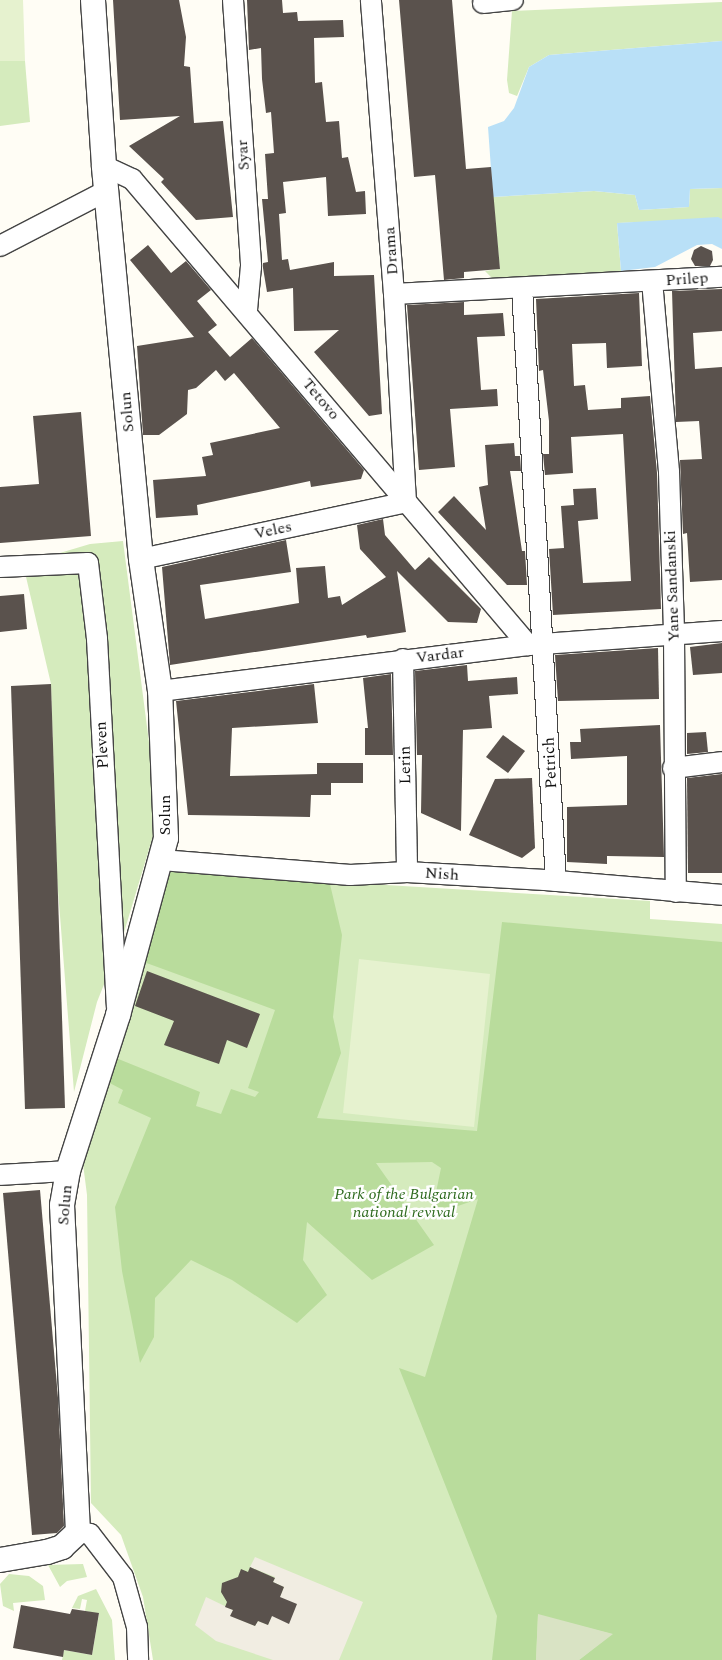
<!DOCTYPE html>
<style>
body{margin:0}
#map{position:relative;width:722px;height:1660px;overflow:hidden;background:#fffdf5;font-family:Spectral,serif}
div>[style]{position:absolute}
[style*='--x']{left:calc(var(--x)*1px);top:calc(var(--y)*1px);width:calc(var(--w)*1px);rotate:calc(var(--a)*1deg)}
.green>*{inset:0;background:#d5ebbd}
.forest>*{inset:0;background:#b9dc9c}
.cemetery>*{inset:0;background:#d9e3c4}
.pitch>*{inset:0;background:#e6f2cf}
.plaza>*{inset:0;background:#f1ede2}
.water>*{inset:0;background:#b9e0f7}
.building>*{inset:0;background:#5a524d}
.roads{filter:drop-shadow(1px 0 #444) drop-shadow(-1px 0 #444) drop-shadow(0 1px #444) drop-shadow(0 -1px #444)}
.minor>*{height:20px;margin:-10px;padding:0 10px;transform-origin:10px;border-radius:10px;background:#fff}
.tertiary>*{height:24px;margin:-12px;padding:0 12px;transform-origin:12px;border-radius:12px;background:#fff}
span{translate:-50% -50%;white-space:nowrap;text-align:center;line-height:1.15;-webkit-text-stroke:5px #fff;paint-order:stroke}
.street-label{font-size:16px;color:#111}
.park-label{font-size:16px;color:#2f6b1f;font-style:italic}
</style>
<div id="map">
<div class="green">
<i style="clip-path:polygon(722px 2px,722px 41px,549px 55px,529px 67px,517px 96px,509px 93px,507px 80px,512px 11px)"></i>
<i style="clip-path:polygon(0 61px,25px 61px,30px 122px,0 126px)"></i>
<i style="clip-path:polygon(722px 188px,722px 219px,617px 223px,621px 271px,492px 278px,485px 271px,500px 269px,493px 197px,594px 191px,635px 195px,639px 210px,689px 207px,690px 189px)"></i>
<i style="clip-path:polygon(123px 541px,150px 750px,156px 826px,122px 939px,97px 1002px,74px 1092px,57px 878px,51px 684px,23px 564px,90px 544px)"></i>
<i style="clip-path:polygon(170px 872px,650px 901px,650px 919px,722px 924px,722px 1660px,153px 1660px,143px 1597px,121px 1535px,91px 1503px,87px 1195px,82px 1156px)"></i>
<i style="clip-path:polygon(83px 1564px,87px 1577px,67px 1581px,60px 1587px,48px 1565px)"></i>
<i style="clip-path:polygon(9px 1574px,29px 1576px,43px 1586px,45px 1600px,13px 1603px,14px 1611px,3px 1606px,0 1584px)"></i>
<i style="clip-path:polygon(96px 1589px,112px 1620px,115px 1660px,62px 1660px,64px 1650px,92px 1655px,99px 1614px,85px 1611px,87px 1600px,82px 1599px,80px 1609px,72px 1608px,78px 1596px)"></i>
</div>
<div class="forest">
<i style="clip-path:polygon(170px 872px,329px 880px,342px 935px,333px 1017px,341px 1053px,317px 1118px,477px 1131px,502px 922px,722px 942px,722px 1660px,579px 1660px,612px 1634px,538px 1615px,536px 1660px,492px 1660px,497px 1616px,399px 1368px,425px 1377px,478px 1199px,455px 1207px,437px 1207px,434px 1202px,441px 1168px,432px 1162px,376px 1163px,434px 1245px,372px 1280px,307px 1222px,303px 1260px,327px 1295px,297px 1323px,232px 1280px,191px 1260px,155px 1298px,154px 1337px,140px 1363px,122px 1271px,115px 1207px,151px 1118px,118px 1103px,123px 1090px,104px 1080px,111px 1056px,200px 1092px,196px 1106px,221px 1114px,231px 1089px,255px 1097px,259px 1092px,248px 1088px,275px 1010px,141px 961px)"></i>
</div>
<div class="cemetery">
<i style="clip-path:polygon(538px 1614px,613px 1634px,579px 1660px,536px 1660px)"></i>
</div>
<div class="pitch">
<i style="clip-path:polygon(0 0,23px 0,25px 61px,0 61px)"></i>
<i style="clip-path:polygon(359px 959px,490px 974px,474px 1127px,343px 1113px)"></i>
</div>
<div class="plaza">
<i style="clip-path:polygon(255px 1557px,363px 1602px,339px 1660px,273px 1660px,216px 1641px,195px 1625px,206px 1597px,233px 1610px,231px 1616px,255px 1626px,258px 1621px,268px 1625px,284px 1587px,273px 1582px,275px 1577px,250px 1567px)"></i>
</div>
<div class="water">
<i style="clip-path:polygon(722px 41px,722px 188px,690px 189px,689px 207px,639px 210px,635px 195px,594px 191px,493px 197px,488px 127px,504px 121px,514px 108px,529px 67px,549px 55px)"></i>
<i style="clip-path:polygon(718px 217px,722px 219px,722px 249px,712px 244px,697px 245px,655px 267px,621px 271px,617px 223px)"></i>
</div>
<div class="building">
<i style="clip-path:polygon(113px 0,179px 0,186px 37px,184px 66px,190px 67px,194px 123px,223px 121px,233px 217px,196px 220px,161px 182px,164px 179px,129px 146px,180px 116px,120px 120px)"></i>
<i style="clip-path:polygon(247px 0,282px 0,283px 13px,297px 12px,298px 21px,343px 20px,344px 37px,314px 38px,315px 83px,322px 82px,326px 122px,339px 121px,342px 158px,348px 157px,356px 192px,365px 191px,366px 214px,328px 216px,326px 177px,283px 182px,286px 213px,279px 214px,282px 260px,288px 259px,290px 270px,334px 262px,334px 276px,374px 275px,382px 414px,369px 416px,314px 352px,339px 330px,294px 331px,293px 288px,267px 292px,263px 268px,263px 263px,268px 262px,262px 199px,268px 199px,265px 154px,274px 153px,271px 112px,266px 113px,262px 79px,261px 48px,249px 50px)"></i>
<i style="clip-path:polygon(399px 0,452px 0,466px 169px,491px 167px,500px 269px,464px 272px,464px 278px,444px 280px,435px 175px,414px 177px)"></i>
<i style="clip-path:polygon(148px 245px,171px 273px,186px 261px,211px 290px,197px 301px,217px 325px,208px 332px,230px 357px,252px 338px,364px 470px,361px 479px,311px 487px,310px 481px,197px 505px,198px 515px,156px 518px,153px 480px,206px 476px,202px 457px,213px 455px,210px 443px,280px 428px,234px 373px,225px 381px,216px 370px,196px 388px,188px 390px,187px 414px,159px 435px,143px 435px,137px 346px,194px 337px,130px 260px)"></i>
<i style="clip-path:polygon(701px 246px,712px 251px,713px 260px,710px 266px,695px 266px,691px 259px,694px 250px)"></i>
<i style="clip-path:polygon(722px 289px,722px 331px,693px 333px,695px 369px,722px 367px,722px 580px,690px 582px,687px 533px,683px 534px,680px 460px,702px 459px,699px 421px,676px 422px,672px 291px)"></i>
<i style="clip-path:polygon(639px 293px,642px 366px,607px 368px,606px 343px,572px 344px,574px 386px,585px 385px,588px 410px,621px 408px,621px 398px,650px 396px,657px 473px,661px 609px,553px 615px,549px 549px,564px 548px,561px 506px,574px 505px,573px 489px,596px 488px,598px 519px,578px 521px,583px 583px,631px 581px,623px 434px,571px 437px,573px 473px,545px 475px,543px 454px,549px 454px,549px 421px,543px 370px,539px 371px,536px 299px)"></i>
<i style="clip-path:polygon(464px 302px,464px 315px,503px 313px,505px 336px,477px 337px,481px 390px,497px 389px,498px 406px,450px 409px,455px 467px,419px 470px,407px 305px)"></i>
<i style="clip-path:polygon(81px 412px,91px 536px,0 543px,0 487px,39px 484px,33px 416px)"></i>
<i style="clip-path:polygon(514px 443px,515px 456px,520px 456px,521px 471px,510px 471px,522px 551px,525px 551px,527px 585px,507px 585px,438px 512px,454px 496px,486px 530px,479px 487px,488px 485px,485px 445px)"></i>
<i style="clip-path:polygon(383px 519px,385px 535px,415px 570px,429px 557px,481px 609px,477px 623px,448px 622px,397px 571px,406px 632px,367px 638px,366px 635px,170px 665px,162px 567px,286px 540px,291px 572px,200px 585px,205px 619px,299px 603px,296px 568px,325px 566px,328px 598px,340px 596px,342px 605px,386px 577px,360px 549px,357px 525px)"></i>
<i style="clip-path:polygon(24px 594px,27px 629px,0 632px,0 596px)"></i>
<i style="clip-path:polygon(722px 643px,722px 673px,693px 675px,690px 647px)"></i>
<i style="clip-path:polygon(658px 648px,659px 699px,558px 701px,555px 655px)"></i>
<i style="clip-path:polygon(467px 665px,468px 681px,517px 677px,518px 694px,489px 696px,492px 728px,463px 730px,461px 831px,421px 813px,422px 755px,417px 755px,415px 671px)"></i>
<i style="clip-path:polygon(391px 674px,393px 755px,365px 755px,365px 728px,368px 728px,363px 678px)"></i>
<i style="clip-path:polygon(51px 684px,65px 1108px,25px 1109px,11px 686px)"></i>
<i style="clip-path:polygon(314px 684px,318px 723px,232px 728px,230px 776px,317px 774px,317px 763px,363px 763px,363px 783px,331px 783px,331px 795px,311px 795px,310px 817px,188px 815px,176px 701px)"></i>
<i style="clip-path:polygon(660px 725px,664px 857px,607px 856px,607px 864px,567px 862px,567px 807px,627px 805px,627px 756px,571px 759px,570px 742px,581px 742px,580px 729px)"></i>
<i style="clip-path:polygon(706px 732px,708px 752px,687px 754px,687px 733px)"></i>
<i style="clip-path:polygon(503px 735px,525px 751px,508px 773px,486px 757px)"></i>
<i style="clip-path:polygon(722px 774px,722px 873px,688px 873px,687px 778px)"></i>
<i style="clip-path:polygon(532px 778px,535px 848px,522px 858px,469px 835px,495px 779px)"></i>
<i style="clip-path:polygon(147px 971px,260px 1014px,247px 1048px,227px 1040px,219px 1064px,164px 1045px,174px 1021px,135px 1006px)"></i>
<i style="clip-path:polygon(40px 1190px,58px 1398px,64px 1526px,57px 1533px,32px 1535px,3px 1193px)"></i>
<i style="clip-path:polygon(250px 1567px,275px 1578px,273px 1582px,284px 1587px,280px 1597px,297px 1604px,289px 1624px,272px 1616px,268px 1625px,258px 1621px,255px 1626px,230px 1616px,233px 1610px,225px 1607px,227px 1602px,221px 1592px,222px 1583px,238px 1577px,241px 1569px,248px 1572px)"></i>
<i style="clip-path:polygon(21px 1605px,70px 1614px,72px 1609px,99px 1613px,92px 1655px,64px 1650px,63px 1657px,13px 1648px)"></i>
</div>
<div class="roads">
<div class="minor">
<i style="--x:233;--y:0;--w:267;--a:86.1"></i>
<i style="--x:251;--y:266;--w:44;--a:95.2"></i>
<i style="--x:483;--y:3;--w:30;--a:-6"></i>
<i style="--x:104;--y:166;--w:31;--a:25"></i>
<i style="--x:132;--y:179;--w:612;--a:49.64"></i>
<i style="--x:0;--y:246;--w:119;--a:-27.4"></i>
<i style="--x:652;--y:281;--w:192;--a:84.9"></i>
<i style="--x:669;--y:472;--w:162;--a:88.2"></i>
<i style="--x:674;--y:634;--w:258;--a:89.6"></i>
<i style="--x:522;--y:288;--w:594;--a:86.72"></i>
<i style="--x:394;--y:294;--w:328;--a:-3"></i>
<i style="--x:141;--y:559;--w:271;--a:-12.1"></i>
<i style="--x:406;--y:502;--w:208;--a:-93.3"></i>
<i style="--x:394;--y:294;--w:295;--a:-94.5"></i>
<i style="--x:0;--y:567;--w:88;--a:-2.6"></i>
<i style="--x:88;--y:563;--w:77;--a:83.2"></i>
<i style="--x:97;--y:639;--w:368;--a:86.9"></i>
<i style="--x:403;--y:659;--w:213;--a:88.9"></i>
<i style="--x:160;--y:691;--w:371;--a:-7.1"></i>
<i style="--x:528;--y:645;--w:195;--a:-4.1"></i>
<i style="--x:673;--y:768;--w:49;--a:-7"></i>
<i style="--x:161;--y:860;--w:190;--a:4.5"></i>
<i style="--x:350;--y:875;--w:57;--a:-3"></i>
<i style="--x:407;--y:872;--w:138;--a:3.3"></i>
<i style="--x:545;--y:880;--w:178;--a:4.8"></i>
<i style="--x:0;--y:1175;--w:68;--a:-3.4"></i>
<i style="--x:78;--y:1532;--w:12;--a:9"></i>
<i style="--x:90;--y:1534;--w:54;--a:52.5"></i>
<i style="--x:123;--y:1577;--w:52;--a:74.4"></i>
<i style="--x:137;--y:1627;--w:33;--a:88"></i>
</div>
<div class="tertiary">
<i style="--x:0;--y:1560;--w:48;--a:-9.7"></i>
<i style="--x:47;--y:1552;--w:16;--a:-18"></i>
<i style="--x:62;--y:1547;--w:22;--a:-43"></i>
<i style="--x:78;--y:1532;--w:327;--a:-92.8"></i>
<i style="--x:62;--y:1205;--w:35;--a:-80"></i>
<i style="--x:68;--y:1171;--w:164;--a:-72.2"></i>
<i style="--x:118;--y:1015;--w:183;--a:-74.8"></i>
<i style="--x:166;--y:838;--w:147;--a:-92.3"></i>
<i style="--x:160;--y:691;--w:133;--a:-98.2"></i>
<i style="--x:141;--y:559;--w:395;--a:-95.4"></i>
<i style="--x:104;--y:166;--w:166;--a:-93.8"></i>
</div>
</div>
<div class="street-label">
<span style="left:243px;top:155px;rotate:-94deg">Syar</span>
<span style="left:391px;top:251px;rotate:-94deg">Drama</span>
<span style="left:687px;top:279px;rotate:-4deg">Prilep</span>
<span style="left:321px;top:399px;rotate:50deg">Tetovo</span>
<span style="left:127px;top:412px;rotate:-95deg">Solun</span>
<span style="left:273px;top:530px;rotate:-12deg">Veles</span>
<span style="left:672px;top:586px;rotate:-92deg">Yane Sandanski</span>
<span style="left:440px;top:655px;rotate:-7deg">Vardar</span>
<span style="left:102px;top:745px;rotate:-93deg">Pleven</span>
<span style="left:550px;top:763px;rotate:-93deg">Petrich</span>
<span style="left:405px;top:765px;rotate:-91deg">Lerin</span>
<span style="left:165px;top:815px;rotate:-90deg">Solun</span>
<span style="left:442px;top:874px;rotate:4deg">Nish</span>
<span style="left:65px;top:1205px;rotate:-85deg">Solun</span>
</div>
<div class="park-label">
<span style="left:404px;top:1203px">Park of the Bulgarian<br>national revival</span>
</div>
</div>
